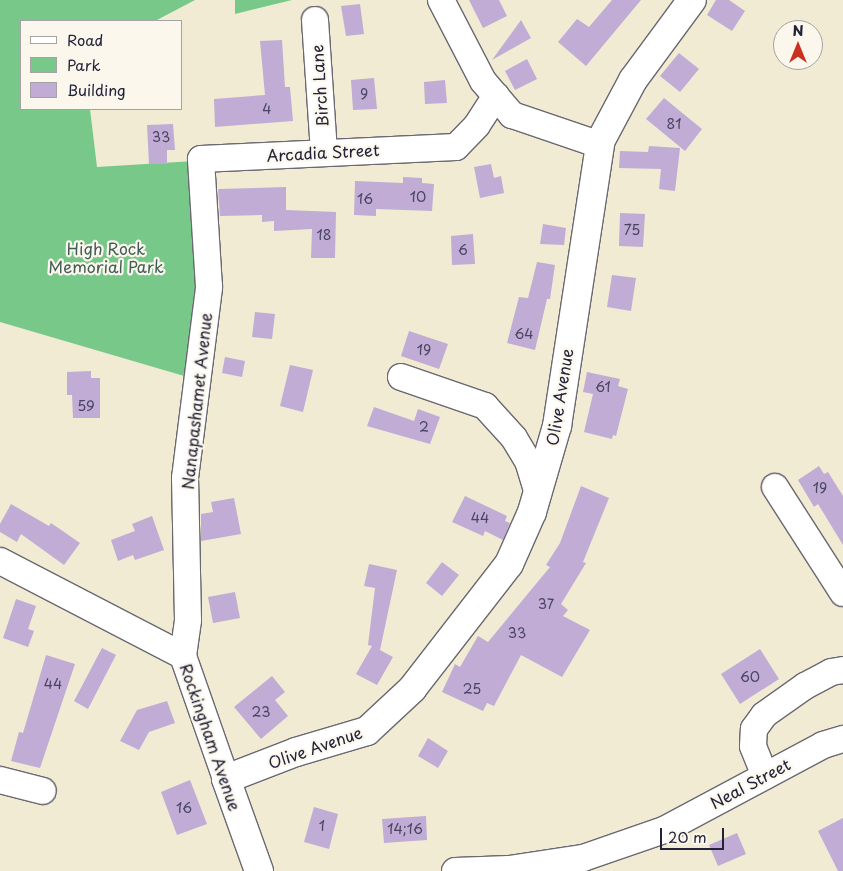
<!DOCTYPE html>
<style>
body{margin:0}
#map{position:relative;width:843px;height:871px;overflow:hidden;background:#f1ebd4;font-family:"Playpen Sans",sans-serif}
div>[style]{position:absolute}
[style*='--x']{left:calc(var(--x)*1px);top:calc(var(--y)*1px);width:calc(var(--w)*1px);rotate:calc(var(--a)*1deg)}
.green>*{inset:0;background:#78c889}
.building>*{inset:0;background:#c0acd5}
.roads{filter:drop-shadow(1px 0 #6a6871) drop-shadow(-1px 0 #6a6871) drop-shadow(0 1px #6a6871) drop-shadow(0 -1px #6a6871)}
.minor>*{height:26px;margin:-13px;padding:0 13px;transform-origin:13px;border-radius:13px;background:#fff}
.tertiary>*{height:28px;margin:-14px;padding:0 14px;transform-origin:14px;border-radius:14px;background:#fff}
span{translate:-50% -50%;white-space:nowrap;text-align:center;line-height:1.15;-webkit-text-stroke:4.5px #fbf7ec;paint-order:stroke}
.number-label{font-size:14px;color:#4a4462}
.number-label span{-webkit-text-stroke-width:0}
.street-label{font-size:16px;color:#22223b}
.park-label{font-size:16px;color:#405c56}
.legend{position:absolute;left:20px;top:20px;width:162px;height:90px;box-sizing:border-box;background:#fbf7ec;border:1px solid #a4a2a5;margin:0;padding:6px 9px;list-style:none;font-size:15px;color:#22223b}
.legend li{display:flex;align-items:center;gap:10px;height:25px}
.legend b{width:25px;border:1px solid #a4a2a5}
.north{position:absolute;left:773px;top:20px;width:50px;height:50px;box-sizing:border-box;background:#fbf7ec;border:1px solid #a4a2a5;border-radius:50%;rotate:0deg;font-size:14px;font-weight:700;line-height:20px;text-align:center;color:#22223b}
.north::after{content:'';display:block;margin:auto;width:18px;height:22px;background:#c8321e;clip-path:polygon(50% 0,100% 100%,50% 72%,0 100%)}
.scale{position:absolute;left:660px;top:828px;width:64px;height:22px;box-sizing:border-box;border:2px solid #22223b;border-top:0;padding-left:6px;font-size:15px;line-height:18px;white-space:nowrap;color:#22223b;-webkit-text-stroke:4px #fbf7ec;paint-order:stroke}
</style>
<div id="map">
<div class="green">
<i style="clip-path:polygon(0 0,195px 0,155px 21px,21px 21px,21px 109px,90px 109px,97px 167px,194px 161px,199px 292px,191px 378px,0 322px)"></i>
<i style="clip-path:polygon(235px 0,292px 0,235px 14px)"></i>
</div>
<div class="building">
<i style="clip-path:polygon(469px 0,499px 0,507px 16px,483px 28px)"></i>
<i style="clip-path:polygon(612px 0,641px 0,586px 66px,558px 42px,577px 19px,589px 27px)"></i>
<i style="clip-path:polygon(716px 0,729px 0,745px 11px,732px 31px,707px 15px)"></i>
<i style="clip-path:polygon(360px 4px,364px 34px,346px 36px,341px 6px)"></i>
<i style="clip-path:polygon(521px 20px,531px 38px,492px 60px)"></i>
<i style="clip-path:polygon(282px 40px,285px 87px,290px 87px,293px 121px,215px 127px,214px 99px,265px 95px,260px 41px)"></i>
<i style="clip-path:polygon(679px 53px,699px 69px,680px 92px,660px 76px)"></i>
<i style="clip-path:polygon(527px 59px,537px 79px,515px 90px,505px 71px)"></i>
<i style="clip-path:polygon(374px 78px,377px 109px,353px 110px,351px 80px)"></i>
<i style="clip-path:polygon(445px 80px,447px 103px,425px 104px,424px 82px)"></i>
<i style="clip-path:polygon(664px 98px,702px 129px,685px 151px,646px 119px)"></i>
<i style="clip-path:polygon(173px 124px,175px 150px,167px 150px,167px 164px,149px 164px,147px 125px)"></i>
<i style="clip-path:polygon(649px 146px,680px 148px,675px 191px,659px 189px,661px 169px,619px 168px,620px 151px,648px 152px)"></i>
<i style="clip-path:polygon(491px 164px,494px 178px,501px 176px,504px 193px,480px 198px,474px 167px)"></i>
<i style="clip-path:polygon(403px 177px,422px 178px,422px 183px,434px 184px,432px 211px,376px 209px,376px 216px,354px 215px,355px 181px,403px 183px)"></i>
<i style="clip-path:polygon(286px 187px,286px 210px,336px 212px,335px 258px,311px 258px,312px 229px,274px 231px,274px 221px,262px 222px,262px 215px,220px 216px,218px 189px)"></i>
<i style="clip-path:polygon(620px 213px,645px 214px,643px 247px,619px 246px)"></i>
<i style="clip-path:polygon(543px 224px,566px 228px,564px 245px,540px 244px)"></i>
<i style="clip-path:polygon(473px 234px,475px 264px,452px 265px,451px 236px)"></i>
<i style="clip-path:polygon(537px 262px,555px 265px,550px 299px,547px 299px,535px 350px,507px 343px,519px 297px,528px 298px)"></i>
<i style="clip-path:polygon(612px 275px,636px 278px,631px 311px,607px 307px)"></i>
<i style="clip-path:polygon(255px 312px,275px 314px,272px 339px,252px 337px)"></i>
<i style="clip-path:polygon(409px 331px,448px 344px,439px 369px,401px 356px)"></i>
<i style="clip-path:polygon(225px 357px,245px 361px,242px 377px,222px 373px)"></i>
<i style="clip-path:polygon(290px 365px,313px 370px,303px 412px,280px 406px)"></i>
<i style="clip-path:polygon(91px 371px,91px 378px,100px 378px,100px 418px,73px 418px,72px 395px,67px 395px,67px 372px)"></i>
<i style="clip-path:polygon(587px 372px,620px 379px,618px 386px,628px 389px,616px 436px,613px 435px,612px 439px,584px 432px,593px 394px,583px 392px)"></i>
<i style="clip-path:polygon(374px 407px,414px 421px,418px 409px,440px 417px,430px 444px,367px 426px)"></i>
<i style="clip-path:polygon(819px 466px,824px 474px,828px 472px,843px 496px,843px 545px,818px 504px,814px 507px,798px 480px)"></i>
<i style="clip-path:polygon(581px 486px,609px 498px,583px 562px,586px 563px,561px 604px,568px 610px,563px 616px,590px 630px,562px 677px,521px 655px,494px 706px,487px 703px,483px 711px,442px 692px,455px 664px,460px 667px,478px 636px,488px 642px,550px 567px,546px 565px,560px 543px)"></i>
<i style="clip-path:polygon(465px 496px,507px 516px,505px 521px,510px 523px,503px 540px,485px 531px,483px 536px,452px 522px)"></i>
<i style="clip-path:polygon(234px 498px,241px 534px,201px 541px,201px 514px,213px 512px,211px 502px)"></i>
<i style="clip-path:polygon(11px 504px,49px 526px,51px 523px,80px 543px,64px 565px,21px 534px,17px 542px,0 532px,0 524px)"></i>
<i style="clip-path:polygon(152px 516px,164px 550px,135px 560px,133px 555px,118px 561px,111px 540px,135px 531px,132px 524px)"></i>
<i style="clip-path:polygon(442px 562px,459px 575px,442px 596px,426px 583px)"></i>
<i style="clip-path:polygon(369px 564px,397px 570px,380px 650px,393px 657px,377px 685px,356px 674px,372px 646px,368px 645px,375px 588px,364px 586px)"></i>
<i style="clip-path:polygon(235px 592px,240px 618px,213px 623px,208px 597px)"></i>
<i style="clip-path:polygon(16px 599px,36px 606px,28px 629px,34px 631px,28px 647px,3px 638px)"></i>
<i style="clip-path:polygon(102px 648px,116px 655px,88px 709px,74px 701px)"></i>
<i style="clip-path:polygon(760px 649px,779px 679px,740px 704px,721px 674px)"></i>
<i style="clip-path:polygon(46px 655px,75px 664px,40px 768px,11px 761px,19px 732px,23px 733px)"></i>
<i style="clip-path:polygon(272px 676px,285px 692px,275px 700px,288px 716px,261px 739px,234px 707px)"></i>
<i style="clip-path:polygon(167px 701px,175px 723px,149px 732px,139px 750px,120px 741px,137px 710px)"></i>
<i style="clip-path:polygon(428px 738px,448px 751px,438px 768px,418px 756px)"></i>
<i style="clip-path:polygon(190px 780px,207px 824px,177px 835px,161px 792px)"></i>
<i style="clip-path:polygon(314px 807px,338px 814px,329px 849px,304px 842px)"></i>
<i style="clip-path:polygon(426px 816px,427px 840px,384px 843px,382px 819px)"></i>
<i style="clip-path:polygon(843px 818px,843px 871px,838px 871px,818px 831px)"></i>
<i style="clip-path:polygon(737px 833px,746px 854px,718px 866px,709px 845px)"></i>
</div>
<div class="roads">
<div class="minor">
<i style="--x:441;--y:0;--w:91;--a:62.6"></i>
<i style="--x:483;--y:81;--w:45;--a:49.5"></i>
<i style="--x:512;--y:115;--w:93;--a:18.8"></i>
<i style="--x:315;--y:20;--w:131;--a:86.1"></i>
<i style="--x:401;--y:377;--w:89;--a:19"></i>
<i style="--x:485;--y:406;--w:43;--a:47.8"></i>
<i style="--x:514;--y:438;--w:27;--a:59"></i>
<i style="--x:528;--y:461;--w:34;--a:73"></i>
<i style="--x:775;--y:487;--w:126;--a:57.3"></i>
<i style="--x:0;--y:561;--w:206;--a:27.4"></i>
<i style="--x:183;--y:656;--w:130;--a:70.7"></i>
<i style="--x:183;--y:656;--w:36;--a:-82"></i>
<i style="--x:188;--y:620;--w:142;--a:-91.2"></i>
<i style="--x:185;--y:478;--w:193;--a:-82.8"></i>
<i style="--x:209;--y:287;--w:128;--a:-93.6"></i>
<i style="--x:201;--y:159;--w:255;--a:-2.7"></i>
<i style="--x:456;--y:147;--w:30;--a:-46"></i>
<i style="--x:477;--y:125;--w:35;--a:-57"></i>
<i style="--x:765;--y:776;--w:32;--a:-112"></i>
<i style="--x:753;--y:746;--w:17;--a:-87"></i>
<i style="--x:754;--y:729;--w:17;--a:-54"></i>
<i style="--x:764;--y:715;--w:50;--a:-35.3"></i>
<i style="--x:805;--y:686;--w:30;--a:-28"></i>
<i style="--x:831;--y:672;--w:12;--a:-9"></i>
<i style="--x:0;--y:780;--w:44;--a:14.3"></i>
<i style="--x:455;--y:871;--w:54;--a:-2.1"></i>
<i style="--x:509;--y:869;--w:75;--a:-8.5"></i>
<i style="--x:583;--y:858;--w:86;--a:-19.1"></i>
<i style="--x:664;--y:830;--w:180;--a:-28.1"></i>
<i style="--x:823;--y:745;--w:21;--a:-17"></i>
</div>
<div class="tertiary">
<i style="--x:259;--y:871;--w:98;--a:-109.7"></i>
<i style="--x:226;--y:779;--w:75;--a:-21.1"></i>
<i style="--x:296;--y:752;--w:74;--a:-16.5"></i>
<i style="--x:367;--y:731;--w:62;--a:-43"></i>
<i style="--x:412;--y:689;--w:158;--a:-52.2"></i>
<i style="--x:509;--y:564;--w:57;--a:-66.1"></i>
<i style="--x:532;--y:512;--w:90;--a:-73.8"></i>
<i style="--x:557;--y:426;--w:289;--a:-81.3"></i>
<i style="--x:601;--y:140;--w:68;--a:-61.9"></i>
<i style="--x:633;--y:80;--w:99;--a:-53.6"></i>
</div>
</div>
<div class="number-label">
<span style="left:364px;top:94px">9</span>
<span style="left:267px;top:109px">4</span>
<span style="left:674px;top:124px">81</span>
<span style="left:161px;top:137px">33</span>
<span style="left:418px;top:197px">10</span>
<span style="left:365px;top:199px">16</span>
<span style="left:632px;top:230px">75</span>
<span style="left:324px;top:235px">18</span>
<span style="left:463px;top:250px">6</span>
<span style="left:524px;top:334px">64</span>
<span style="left:424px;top:350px">19</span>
<span style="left:603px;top:387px">61</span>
<span style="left:86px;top:406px">59</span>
<span style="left:424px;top:427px">2</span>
<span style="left:820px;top:488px">19</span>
<span style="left:480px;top:518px">44</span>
<span style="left:546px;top:604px">37</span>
<span style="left:517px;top:633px">33</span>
<span style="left:750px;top:677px">60</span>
<span style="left:53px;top:684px">44</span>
<span style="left:472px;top:689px">25</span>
<span style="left:261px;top:712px">23</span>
<span style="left:184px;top:808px">16</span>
<span style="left:322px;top:826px">1</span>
<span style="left:405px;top:829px">14;16</span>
</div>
<div class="street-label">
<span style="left:319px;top:86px;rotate:-94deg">Birch Lane</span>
<span style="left:323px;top:152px;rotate:-3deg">Arcadia Street</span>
<span style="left:559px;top:397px;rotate:-81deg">Olive Avenue</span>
<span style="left:196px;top:401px;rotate:-84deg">Nanapashamet Avenue</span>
<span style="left:211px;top:737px;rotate:71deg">Rockingham Avenue</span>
<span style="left:315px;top:747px;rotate:-19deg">Olive Avenue</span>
<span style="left:750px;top:783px;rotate:-28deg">Neal Street</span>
</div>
<div class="park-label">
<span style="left:106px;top:257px">High Rock<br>Memorial Park</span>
</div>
<ul class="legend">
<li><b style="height:6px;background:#fff"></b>Road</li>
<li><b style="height:14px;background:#78c889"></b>Park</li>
<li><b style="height:14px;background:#c0acd5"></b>Building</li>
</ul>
<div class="north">N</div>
<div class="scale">20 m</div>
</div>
